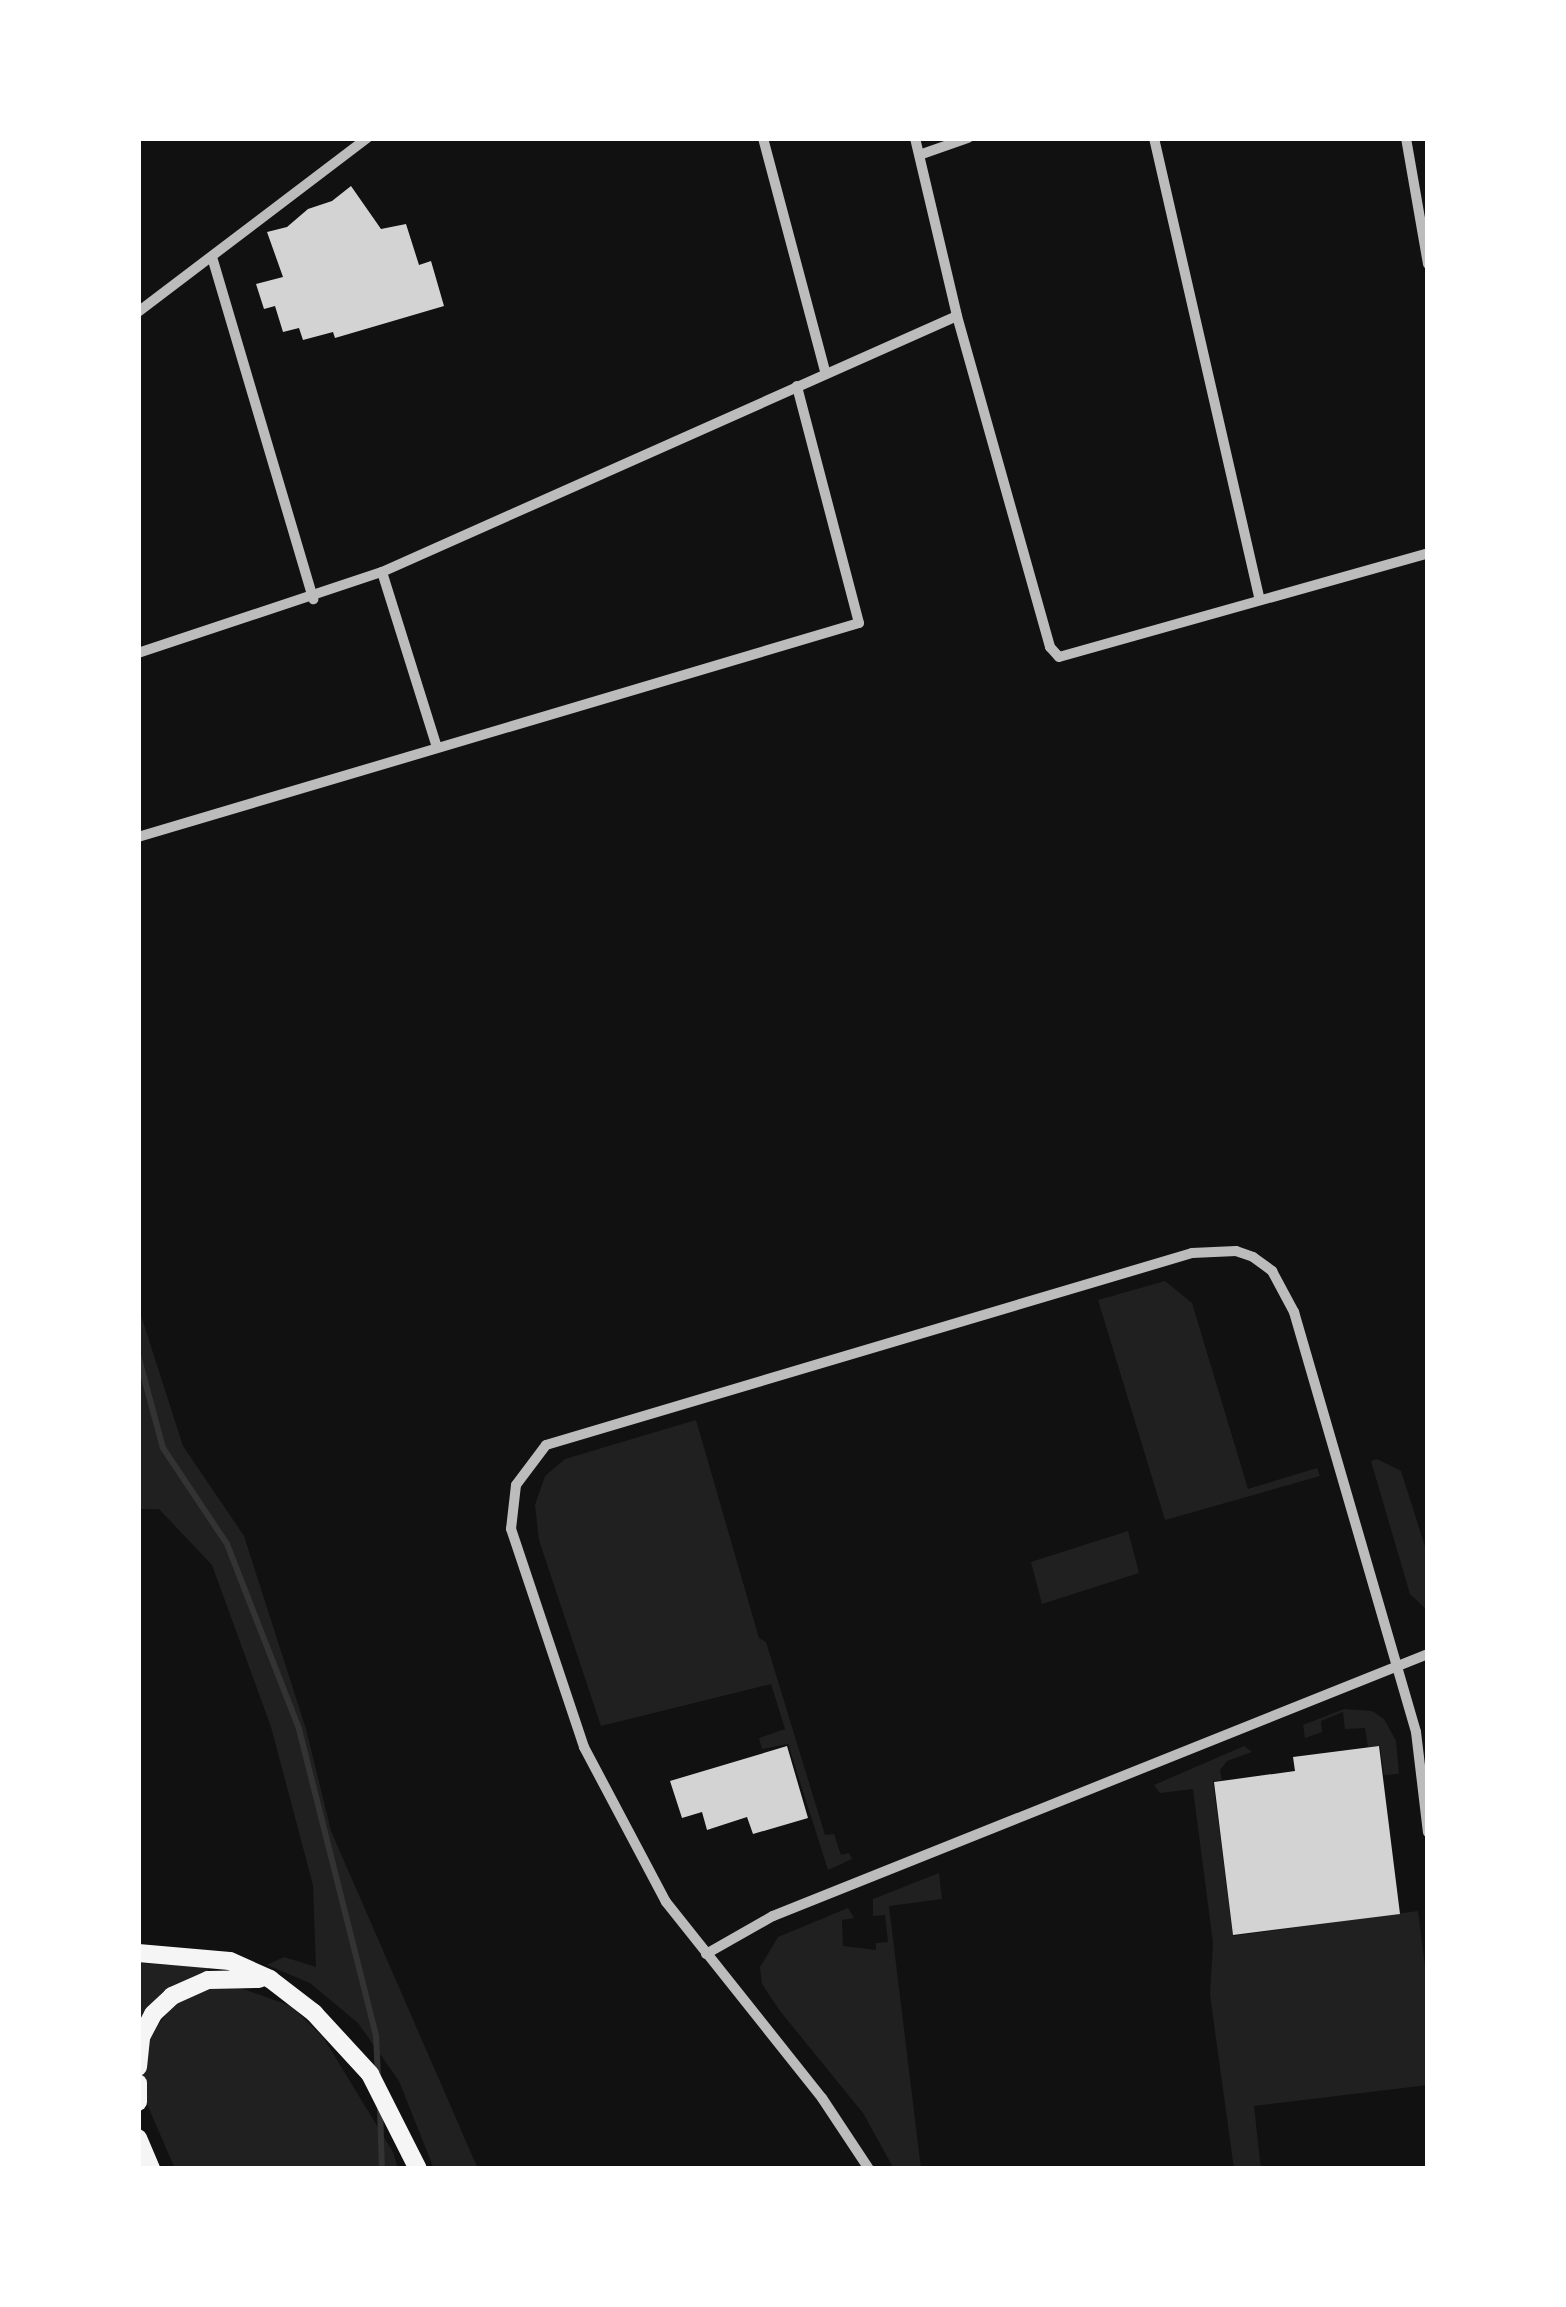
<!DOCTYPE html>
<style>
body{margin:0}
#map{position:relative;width:1566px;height:2307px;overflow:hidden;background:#111;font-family:"Work Sans",sans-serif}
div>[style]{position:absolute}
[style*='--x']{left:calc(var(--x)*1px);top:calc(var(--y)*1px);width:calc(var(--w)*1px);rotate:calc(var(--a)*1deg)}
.green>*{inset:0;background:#202020}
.stream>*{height:6px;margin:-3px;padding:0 3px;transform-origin:3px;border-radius:3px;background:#333}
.building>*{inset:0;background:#d3d3d3}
.minor>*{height:10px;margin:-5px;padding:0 5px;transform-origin:5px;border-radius:5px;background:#bcbcbc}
.trunk>*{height:18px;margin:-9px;padding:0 9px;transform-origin:9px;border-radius:9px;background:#f5f5f5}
span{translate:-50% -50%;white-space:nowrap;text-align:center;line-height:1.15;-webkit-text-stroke:9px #fff;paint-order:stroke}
.frame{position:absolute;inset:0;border:141px solid #fff;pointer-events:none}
</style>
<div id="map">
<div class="green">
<i style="clip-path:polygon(1165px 1281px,1192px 1303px,1248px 1489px,1317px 1468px,1320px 1476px,1165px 1520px,1098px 1300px)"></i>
<i style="clip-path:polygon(138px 1306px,183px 1446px,244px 1536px,306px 1729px,331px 1831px,478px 2169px,434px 2169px,399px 2081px,358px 2023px,310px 1983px,267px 1965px,284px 1957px,316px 1967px,313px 1885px,271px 1727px,212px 1565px,159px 1509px,138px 1509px)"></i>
<i style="clip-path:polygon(696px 1420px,759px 1638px,766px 1642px,825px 1835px,834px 1834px,841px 1855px,849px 1853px,852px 1859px,828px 1870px,788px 1744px,762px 1749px,759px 1738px,785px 1729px,771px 1684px,601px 1726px,539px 1540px,535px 1505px,545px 1476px,565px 1459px)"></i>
<i style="clip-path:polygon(1377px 1459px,1401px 1471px,1428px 1556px,1428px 1611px,1410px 1594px,1371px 1461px)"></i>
<i style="clip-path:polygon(1128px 1531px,1139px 1573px,1042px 1604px,1031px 1562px)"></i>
<i style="clip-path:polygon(1344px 1709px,1372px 1711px,1384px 1719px,1396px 1741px,1399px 1774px,1384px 1775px,1380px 1746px,1368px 1747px,1365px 1728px,1345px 1729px,1343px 1712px,1321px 1721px,1322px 1732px,1305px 1738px,1303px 1725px)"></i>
<i style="clip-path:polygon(1244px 1746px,1252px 1752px,1227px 1761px,1220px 1770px,1222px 1780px,1213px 1781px,1233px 1936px,1418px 1911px,1428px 1991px,1428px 2085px,1254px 2106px,1261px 2169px,1234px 2169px,1210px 1995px,1213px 1943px,1193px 1789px,1160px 1793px,1154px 1785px)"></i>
<i style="clip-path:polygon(939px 1873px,942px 1899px,889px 1906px,921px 2169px,894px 2169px,863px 2113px,780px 2011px,762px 1984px,760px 1967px,778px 1937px,848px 1908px,854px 1918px,842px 1920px,843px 1946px,876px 1950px,876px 1943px,888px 1942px,885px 1915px,873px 1916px,873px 1899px)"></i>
<i style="clip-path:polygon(138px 1963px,208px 1967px,208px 1972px,161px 1994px,138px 2028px)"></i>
<i style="clip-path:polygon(232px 1985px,291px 2006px,323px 2037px,393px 2152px,398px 2169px,175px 2169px,147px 2104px,142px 2066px,147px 2038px,179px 1999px,204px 1987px)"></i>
</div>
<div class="stream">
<i style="--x:138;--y:1355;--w:96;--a:75"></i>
<i style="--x:163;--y:1448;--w:115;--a:56.3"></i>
<i style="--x:227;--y:1544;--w:199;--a:68.7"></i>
<i style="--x:299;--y:1729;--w:317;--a:75.9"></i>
<i style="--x:376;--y:2036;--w:40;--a:87.1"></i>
<i style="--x:380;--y:2107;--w:62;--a:88.2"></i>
</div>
<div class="building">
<i style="clip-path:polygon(351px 186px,381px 229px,406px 224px,419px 265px,431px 261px,444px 306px,335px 338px,333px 332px,303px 340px,299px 328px,283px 332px,275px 306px,264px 309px,256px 284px,283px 277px,267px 232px,287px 227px,308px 209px,332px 201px)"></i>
<i style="clip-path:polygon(787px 1746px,808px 1818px,753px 1834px,747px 1817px,707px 1830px,702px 1812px,682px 1818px,670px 1781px)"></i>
<i style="clip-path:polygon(1379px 1746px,1400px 1914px,1233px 1935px,1214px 1782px,1295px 1771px,1293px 1757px)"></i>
</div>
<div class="minor">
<i style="--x:763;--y:138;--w:241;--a:75.1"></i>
<i style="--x:915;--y:138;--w:183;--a:76.7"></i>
<i style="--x:957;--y:316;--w:344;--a:74.3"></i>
<i style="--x:1050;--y:647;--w:13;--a:48"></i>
<i style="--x:1059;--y:657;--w:383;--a:-15.7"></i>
<i style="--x:1154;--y:138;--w:474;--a:77.1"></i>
<i style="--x:1406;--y:138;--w:128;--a:80.1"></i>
<i style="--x:922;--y:154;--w:49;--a:-19.2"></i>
<i style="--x:212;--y:257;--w:357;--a:73.5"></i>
<i style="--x:138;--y:312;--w:288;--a:-37.2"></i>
<i style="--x:382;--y:572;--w:183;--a:72.6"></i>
<i style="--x:138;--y:653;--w:257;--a:-18.4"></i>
<i style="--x:382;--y:572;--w:629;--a:-24"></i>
<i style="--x:138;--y:837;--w:752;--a:-16.53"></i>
<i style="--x:859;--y:623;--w:245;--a:-104.7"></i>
<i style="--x:706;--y:1954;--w:77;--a:-29.6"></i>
<i style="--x:773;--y:1916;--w:705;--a:-21.8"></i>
<i style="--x:869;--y:2169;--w:85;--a:-123.5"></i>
<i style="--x:822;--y:2098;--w:251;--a:-128.5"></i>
<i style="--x:666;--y:1902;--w:175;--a:-117.9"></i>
<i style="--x:584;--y:1747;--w:230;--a:-108.5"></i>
<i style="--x:511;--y:1529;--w:44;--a:-83.5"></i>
<i style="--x:516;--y:1485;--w:50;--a:-53.1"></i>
<i style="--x:546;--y:1445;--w:674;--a:-16.55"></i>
<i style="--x:1192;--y:1253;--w:44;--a:-2.6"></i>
<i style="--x:1236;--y:1251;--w:18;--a:19"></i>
<i style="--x:1253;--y:1257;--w:24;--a:36"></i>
<i style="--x:1272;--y:1271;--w:47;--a:61.8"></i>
<i style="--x:1294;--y:1312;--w:437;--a:73.8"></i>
<i style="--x:1416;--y:1732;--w:101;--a:83.2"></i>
</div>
<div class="trunk">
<i style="--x:138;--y:1953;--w:92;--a:5"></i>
<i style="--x:230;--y:1961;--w:44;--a:24.2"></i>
<i style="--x:270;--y:1979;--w:56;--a:37.7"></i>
<i style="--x:314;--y:2013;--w:83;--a:47.4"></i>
<i style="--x:370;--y:2074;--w:106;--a:63.2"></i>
<i style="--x:138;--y:2067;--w:30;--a:-84"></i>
<i style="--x:141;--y:2037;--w:26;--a:-62"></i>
<i style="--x:153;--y:2014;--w:26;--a:-43"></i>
<i style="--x:172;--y:1996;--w:39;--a:-24"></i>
<i style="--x:208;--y:1980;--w:51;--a:-1.1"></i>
<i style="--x:138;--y:2083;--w:19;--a:90"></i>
<i style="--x:138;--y:2138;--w:34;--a:67"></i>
</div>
<div class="frame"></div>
</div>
